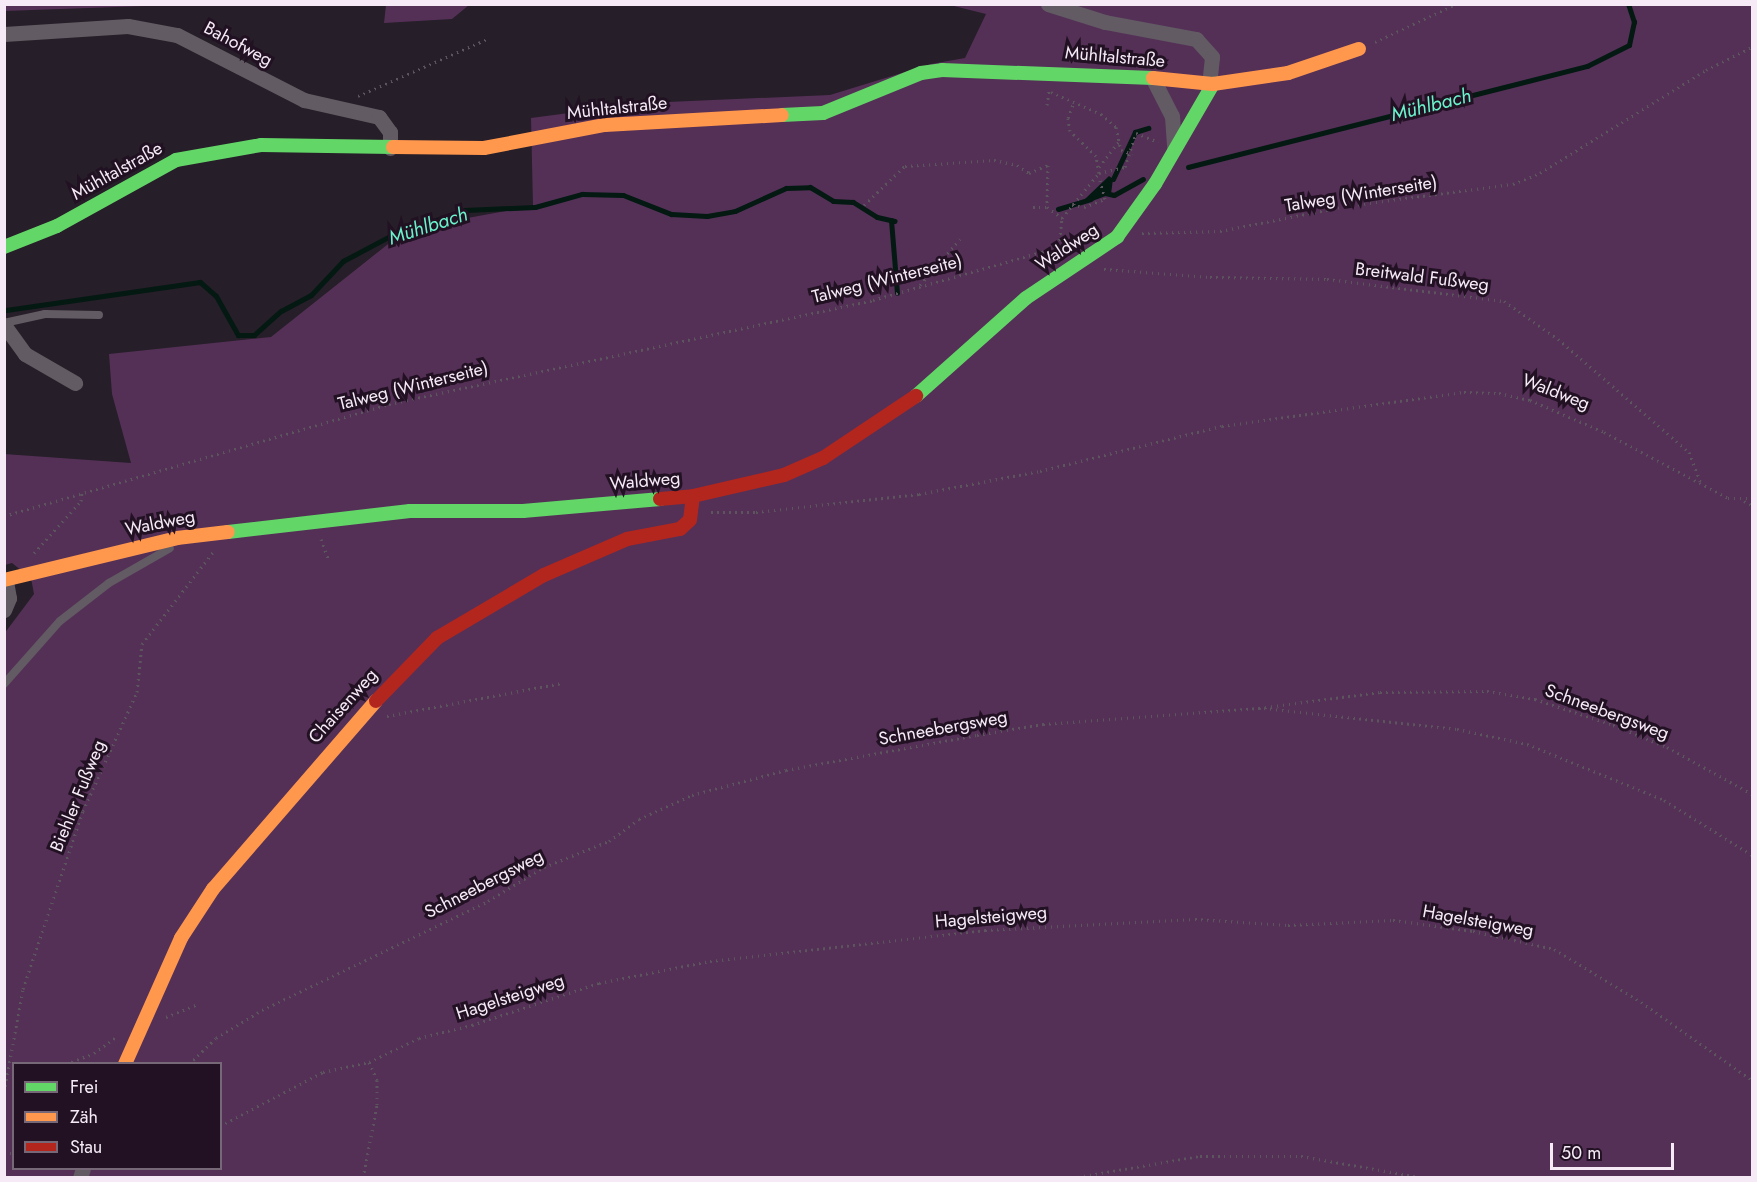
<!DOCTYPE html>
<meta charset="utf-8">
<style>
body{margin:0}
#map{position:relative;width:1757px;height:1182px;overflow:hidden;background:#261e28;font-family:Jost,sans-serif}
div>[style]{position:absolute}
[style*='--x']{left:calc(var(--x)*1px);top:calc(var(--y)*1px);width:calc(var(--w)*1px);rotate:calc(var(--a)*1deg)}
.green>*{inset:0;background:#543057}
.water>*{inset:0;background:#031912}
.stream>*{height:5px;margin:-2.5px;padding:0 2.5px;transform-origin:2.5px;border-radius:2.5px;background:#031912}
.path>*{height:3px;margin-top:-1.5px;transform-origin:0;background:repeating-linear-gradient(90deg,#5c555e 0 1.5px,transparent 0 6px)}
.lane>*{height:8px;margin:-4px;padding:0 4px;transform-origin:4px;border-radius:4px;background:#625b63}
.street>*{height:15px;margin:-7.5px;padding:0 7.5px;transform-origin:7.5px;border-radius:7.5px;background:#625b63}
.fast>*{height:14px;margin:-7px;padding:0 7px;transform-origin:7px;border-radius:7px;background:#63d668}
.slow>*{height:14px;margin:-7px;padding:0 7px;transform-origin:7px;border-radius:7px;background:#ff974d}
.jam>*{height:14px;margin:-7px;padding:0 7px;transform-origin:7px;border-radius:7px;background:#b3261e}
span{translate:-50% -50%;white-space:nowrap;text-align:center;line-height:1.15;-webkit-text-stroke:6px #211122;paint-order:stroke}
.street-label{font-size:18px;color:#f5eaf6}
.water-label{font-size:20px;color:#69f4cc;font-style:italic}
.frame{position:absolute;inset:0;border:6px solid #f5eaf6;pointer-events:none}
.legend{position:absolute;left:12px;top:1062px;width:210px;height:108px;box-sizing:border-box;background:#211122;border:2px solid #766877;margin:0;padding:8px 10px;list-style:none;font-size:18px;color:#f5eaf6}
.legend li{display:flex;align-items:center;gap:12px;height:30px}
.legend b{width:30px;border:2px solid #766877}
.scale{position:absolute;left:1550px;top:1143px;width:124px;height:27px;box-sizing:border-box;border:3px solid #f5eaf6;border-top:0;padding-left:8px;font-size:18px;line-height:21px;white-space:nowrap;color:#f5eaf6;-webkit-text-stroke:4px #211122;paint-order:stroke}
</style>
<div id="map">
<div class="green">
<i style="clip-path:polygon(5px 4px,172px 4px,172px 5px,5px 11px)"></i>
<i style="clip-path:polygon(386px 5px,386px 4px,469px 5px,452px 19px,384px 23px)"></i>
<i style="clip-path:polygon(evenodd,950px 5px,1752px 5px,1752px 1177px,5px 1177px,4px 634px,34px 594px,31px 578px,12px 563px,5px 565px,4px 454px,131px 463px,112px 394px,109px 354px,271px 337px,407px 229px,533px 206px,531px 118px,645px 103px,830px 95px,931px 64px,965px 58px,986px 14px,950px 5px,14px 1064px,220px 1064px,220px 1168px,14px 1168px,14px 1064px)"></i>
</div>
<div class="water">
<i style="clip-path:polygon(1109px 176px,1113px 179px,1111px 194px,1087px 203px,1085px 199px)"></i>
</div>
<div class="stream">
<i style="--x:1188;--y:167;--w:412;--a:-14.2"></i>
<i style="--x:1587;--y:66;--w:47;--a:-26.6"></i>
<i style="--x:1629;--y:45;--w:24;--a:-78"></i>
<i style="--x:1634;--y:22;--w:19;--a:-108"></i>
<i style="--x:1113;--y:179;--w:52;--a:-64.9"></i>
<i style="--x:1135;--y:132;--w:14;--a:-17"></i>
<i style="--x:1105;--y:193;--w:9;--a:13"></i>
<i style="--x:1114;--y:195;--w:33;--a:-29"></i>
<i style="--x:1058;--y:209;--w:34;--a:-17"></i>
<i style="--x:891;--y:220;--w:73;--a:85.3"></i>
<i style="--x:6;--y:310;--w:196;--a:-8.2"></i>
<i style="--x:200;--y:282;--w:21;--a:41"></i>
<i style="--x:216;--y:296;--w:45;--a:60.6"></i>
<i style="--x:238;--y:335;--w:16;--a:0"></i>
<i style="--x:254;--y:335;--w:36;--a:-42"></i>
<i style="--x:281;--y:311;--w:34;--a:-28"></i>
<i style="--x:311;--y:295;--w:47;--a:-46.7"></i>
<i style="--x:343;--y:261;--w:53;--a:-28"></i>
<i style="--x:390;--y:236;--w:79;--a:-19.1"></i>
<i style="--x:465;--y:210;--w:70;--a:-2.5"></i>
<i style="--x:535;--y:207;--w:49;--a:-15.5"></i>
<i style="--x:582;--y:194;--w:41;--a:1.4"></i>
<i style="--x:623;--y:195;--w:52;--a:21.6"></i>
<i style="--x:671;--y:214;--w:36;--a:3"></i>
<i style="--x:707;--y:216;--w:28;--a:-10"></i>
<i style="--x:735;--y:211;--w:56;--a:-24.3"></i>
<i style="--x:786;--y:188;--w:24;--a:-2"></i>
<i style="--x:810;--y:187;--w:27;--a:31"></i>
<i style="--x:833;--y:201;--w:20;--a:3"></i>
<i style="--x:853;--y:202;--w:28;--a:32"></i>
<i style="--x:877;--y:217;--w:18;--a:13"></i>
</div>
<div class="path">
<i style="--x:1375;--y:42;--w:89;--a:-25.1"></i>
<i style="--x:1051;--y:92;--w:55;--a:23.7"></i>
<i style="--x:1101;--y:114;--w:20;--a:41"></i>
<i style="--x:1116;--y:127;--w:24;--a:78"></i>
<i style="--x:1121;--y:150;--w:12;--a:20"></i>
<i style="--x:358;--y:96;--w:141;--a:-23.8"></i>
<i style="--x:1047;--y:105;--w:14;--a:-82"></i>
<i style="--x:1099;--y:167;--w:33;--a:-52"></i>
<i style="--x:1099;--y:173;--w:27;--a:-13"></i>
<i style="--x:1125;--y:167;--w:36;--a:-72"></i>
<i style="--x:1136;--y:133;--w:24;--a:22"></i>
<i style="--x:864;--y:205;--w:57;--a:-43.6"></i>
<i style="--x:905;--y:166;--w:89;--a:-3.9"></i>
<i style="--x:994;--y:160;--w:24;--a:12"></i>
<i style="--x:1017;--y:165;--w:14;--a:34"></i>
<i style="--x:1029;--y:173;--w:21;--a:-23"></i>
<i style="--x:1048;--y:165;--w:42;--a:91.4"></i>
<i style="--x:1047;--y:207;--w:19;--a:36"></i>
<i style="--x:1072;--y:205;--w:12;--a:9"></i>
<i style="--x:1084;--y:207;--w:22;--a:-21"></i>
<i style="--x:1105;--y:199;--w:23;--a:-105"></i>
<i style="--x:1033;--y:207;--w:14;--a:0"></i>
<i style="--x:1142;--y:233;--w:78;--a:-1.5"></i>
<i style="--x:1220;--y:231;--w:128;--a:-11.2"></i>
<i style="--x:1346;--y:206;--w:168;--a:-7.5"></i>
<i style="--x:1513;--y:184;--w:29;--a:-22"></i>
<i style="--x:1540;--y:173;--w:195;--a:-31.8"></i>
<i style="--x:1706;--y:70;--w:51;--a:-26.6"></i>
<i style="--x:1059;--y:246;--w:28;--a:-84"></i>
<i style="--x:1062;--y:218;--w:58;--a:-50.6"></i>
<i style="--x:1099;--y:173;--w:17;--a:-100"></i>
<i style="--x:1096;--y:156;--w:36;--a:-136"></i>
<i style="--x:1070;--y:131;--w:13;--a:-99"></i>
<i style="--x:1068;--y:118;--w:15;--a:-70"></i>
<i style="--x:1104;--y:269;--w:106;--a:4.3"></i>
<i style="--x:1210;--y:277;--w:117;--a:1"></i>
<i style="--x:1327;--y:279;--w:178;--a:7.1"></i>
<i style="--x:1504;--y:301;--w:66;--a:35.1"></i>
<i style="--x:1558;--y:339;--w:173;--a:40.8"></i>
<i style="--x:1689;--y:452;--w:34;--a:69"></i>
<i style="--x:920;--y:285;--w:61;--a:-49"></i>
<i style="--x:1744;--y:501;--w:9;--a:27"></i>
<i style="--x:711;--y:512;--w:45;--a:0"></i>
<i style="--x:756;--y:512;--w:164;--a:-6.3"></i>
<i style="--x:919;--y:494;--w:123;--a:-10.8"></i>
<i style="--x:1040;--y:471;--w:187;--a:-13.9"></i>
<i style="--x:1222;--y:426;--w:244;--a:-8"></i>
<i style="--x:1464;--y:392;--w:35;--a:2"></i>
<i style="--x:1499;--y:393;--w:32;--a:13"></i>
<i style="--x:1530;--y:400;--w:81;--a:23.4"></i>
<i style="--x:1604;--y:432;--w:140;--a:28"></i>
<i style="--x:1728;--y:498;--w:24;--a:0"></i>
<i style="--x:4;--y:516;--w:401;--a:-16.2"></i>
<i style="--x:389;--y:404;--w:495;--a:-12.1"></i>
<i style="--x:873;--y:300;--w:176;--a:-15.9"></i>
<i style="--x:1042;--y:252;--w:44;--a:-21.3"></i>
<i style="--x:321;--y:539;--w:20;--a:70"></i>
<i style="--x:34;--y:553;--w:70;--a:-47.9"></i>
<i style="--x:81;--y:501;--w:9;--a:-84"></i>
<i style="--x:1264;--y:708;--w:194;--a:6.2"></i>
<i style="--x:1457;--y:729;--w:72;--a:12.1"></i>
<i style="--x:1527;--y:744;--w:148;--a:22.2"></i>
<i style="--x:1664;--y:800;--w:104;--a:32"></i>
<i style="--x:387;--y:716;--w:178;--a:-10.7"></i>
<i style="--x:166;--y:1017;--w:35;--a:-22"></i>
<i style="--x:66;--y:1064;--w:30;--a:-21"></i>
<i style="--x:94;--y:1053;--w:27;--a:-36"></i>
<i style="--x:189;--y:1064;--w:37;--a:-44"></i>
<i style="--x:216;--y:1038;--w:54;--a:-31.3"></i>
<i style="--x:262;--y:1010;--w:251;--a:-25.7"></i>
<i style="--x:488;--y:901;--w:66;--a:-31.3"></i>
<i style="--x:544;--y:867;--w:70;--a:-21.8"></i>
<i style="--x:609;--y:841;--w:37;--a:-36"></i>
<i style="--x:639;--y:819;--w:58;--a:-24.4"></i>
<i style="--x:692;--y:795;--w:97;--a:-14.9"></i>
<i style="--x:786;--y:770;--w:194;--a:-10.4"></i>
<i style="--x:977;--y:735;--w:67;--a:-9.5"></i>
<i style="--x:1043;--y:724;--w:217;--a:-4.2"></i>
<i style="--x:1259;--y:708;--w:122;--a:-7.5"></i>
<i style="--x:1380;--y:692;--w:107;--a:-0.5"></i>
<i style="--x:1487;--y:691;--w:49;--a:9.5"></i>
<i style="--x:1535;--y:699;--w:82;--a:18.4"></i>
<i style="--x:1613;--y:725;--w:58;--a:22.2"></i>
<i style="--x:1667;--y:747;--w:97;--a:28.9"></i>
<i style="--x:4;--y:1092;--w:105;--a:-79.5"></i>
<i style="--x:23;--y:989;--w:188;--a:-71.4"></i>
<i style="--x:83;--y:811;--w:131;--a:-65.6"></i>
<i style="--x:137;--y:692;--w:48;--a:-84.1"></i>
<i style="--x:142;--y:644;--w:116;--a:-52.3"></i>
<i style="--x:220;--y:1126;--w:116;--a:-27.7"></i>
<i style="--x:323;--y:1072;--w:47;--a:-12.3"></i>
<i style="--x:369;--y:1062;--w:55;--a:-25.6"></i>
<i style="--x:419;--y:1038;--w:55;--a:-13.8"></i>
<i style="--x:472;--y:1025;--w:134;--a:-18.3"></i>
<i style="--x:599;--y:983;--w:113;--a:-11.2"></i>
<i style="--x:710;--y:961;--w:277;--a:-6.4"></i>
<i style="--x:985;--y:930;--w:210;--a:-3"></i>
<i style="--x:1195;--y:919;--w:93;--a:3.7"></i>
<i style="--x:1288;--y:925;--w:105;--a:-2.7"></i>
<i style="--x:1393;--y:920;--w:81;--a:7.8"></i>
<i style="--x:1473;--y:931;--w:83;--a:12.5"></i>
<i style="--x:1554;--y:949;--w:102;--a:31.3"></i>
<i style="--x:1641;--y:1002;--w:136;--a:35.1"></i>
<i style="--x:4;--y:1153;--w:10;--a:0"></i>
<i style="--x:363;--y:1178;--w:74;--a:-79.1"></i>
<i style="--x:377;--y:1105;--w:25;--a:-90"></i>
<i style="--x:377;--y:1080;--w:20;--a:-114"></i>
<i style="--x:1072;--y:1178;--w:130;--a:-9.8"></i>
<i style="--x:1200;--y:1156;--w:101;--a:0"></i>
<i style="--x:1301;--y:1156;--w:126;--a:10.1"></i>
</div>
<div class="lane">
<i style="--x:4;--y:323;--w:42;--a:-12.4"></i>
<i style="--x:45;--y:314;--w:54;--a:1.1"></i>
<i style="--x:4;--y:684;--w:84;--a:-48.4"></i>
<i style="--x:60;--y:621;--w:62;--a:-37.8"></i>
<i style="--x:109;--y:583;--w:70;--a:-29.8"></i>
</div>
<div class="street">
<i style="--x:1048;--y:4;--w:60;--a:17.5"></i>
<i style="--x:1105;--y:22;--w:93;--a:10.6"></i>
<i style="--x:1196;--y:39;--w:24;--a:48"></i>
<i style="--x:1212;--y:57;--w:27;--a:96"></i>
<i style="--x:4;--y:34;--w:124;--a:-3.7"></i>
<i style="--x:128;--y:26;--w:50;--a:10.4"></i>
<i style="--x:177;--y:35;--w:143;--a:27.1"></i>
<i style="--x:304;--y:100;--w:77;--a:12.8"></i>
<i style="--x:379;--y:117;--w:19;--a:54"></i>
<i style="--x:390;--y:132;--w:16;--a:90"></i>
<i style="--x:1154;--y:81;--w:39;--a:63"></i>
<i style="--x:1172;--y:116;--w:31;--a:86"></i>
<i style="--x:4;--y:325;--w:36;--a:54"></i>
<i style="--x:25;--y:354;--w:58;--a:30.1"></i>
<i style="--x:4;--y:610;--w:13;--a:-67"></i>
<i style="--x:9;--y:598;--w:17;--a:-100"></i>
<i style="--x:80;--y:1178;--w:10;--a:-73"></i>
</div>
<div class="fast">
<i style="--x:782;--y:115;--w:41;--a:-2.8"></i>
<i style="--x:823;--y:113;--w:106;--a:-22.2"></i>
<i style="--x:921;--y:73;--w:21;--a:-8"></i>
<i style="--x:942;--y:70;--w:211;--a:2.2"></i>
<i style="--x:4;--y:247;--w:57;--a:-21.6"></i>
<i style="--x:57;--y:226;--w:136;--a:-29"></i>
<i style="--x:176;--y:160;--w:86;--a:-10"></i>
<i style="--x:261;--y:145;--w:132;--a:0.9"></i>
<i style="--x:916;--y:396;--w:147;--a:-41.7"></i>
<i style="--x:1026;--y:298;--w:110;--a:-33.8"></i>
<i style="--x:1117;--y:237;--w:65;--a:-54.4"></i>
<i style="--x:1155;--y:184;--w:116;--a:-59.9"></i>
<i style="--x:228;--y:532;--w:183;--a:-6.6"></i>
<i style="--x:410;--y:511;--w:113;--a:0"></i>
<i style="--x:523;--y:511;--w:138;--a:-5"></i>
</div>
<div class="slow">
<i style="--x:1153;--y:78;--w:60;--a:5.7"></i>
<i style="--x:1213;--y:84;--w:76;--a:-8.3"></i>
<i style="--x:1288;--y:73;--w:75;--a:-18.7"></i>
<i style="--x:393;--y:147;--w:91;--a:0.6"></i>
<i style="--x:484;--y:148;--w:123;--a:-10.8"></i>
<i style="--x:605;--y:125;--w:177;--a:-3.2"></i>
<i style="--x:4;--y:580;--w:178;--a:-13.6"></i>
<i style="--x:177;--y:538;--w:51;--a:-6.7"></i>
<i style="--x:125;--y:1064;--w:138;--a:-66"></i>
<i style="--x:181;--y:938;--w:59;--a:-56.9"></i>
<i style="--x:213;--y:889;--w:249;--a:-49.1"></i>
</div>
<div class="jam">
<i style="--x:660;--y:499;--w:33;--a:-5"></i>
<i style="--x:693;--y:496;--w:93;--a:-13"></i>
<i style="--x:784;--y:475;--w:43;--a:-23.6"></i>
<i style="--x:823;--y:458;--w:112;--a:-33.7"></i>
<i style="--x:376;--y:701;--w:88;--a:-45.9"></i>
<i style="--x:437;--y:638;--w:124;--a:-30.5"></i>
<i style="--x:544;--y:575;--w:90;--a:-23.4"></i>
<i style="--x:627;--y:539;--w:54;--a:-10.7"></i>
<i style="--x:680;--y:529;--w:13;--a:-42"></i>
<i style="--x:690;--y:520;--w:24;--a:-83"></i>
</div>
<div class="street-label">
<span style="left:238px;top:44px;rotate:28deg">Bahofweg</span>
<span style="left:1115px;top:57px;rotate:5deg">Mühltalstraße</span>
<span style="left:617px;top:108px;rotate:-6deg">Mühltalstraße</span>
<span style="left:117px;top:171px;rotate:-29deg">Mühltalstraße</span>
<span style="left:1361px;top:194px;rotate:-9deg">Talweg (Winterseite)</span>
<span style="left:1067px;top:247px;rotate:-33deg">Waldweg</span>
<span style="left:1422px;top:277px;rotate:7deg">Breitwald Fußweg</span>
<span style="left:887px;top:279px;rotate:-14deg">Talweg (Winterseite)</span>
<span style="left:413px;top:386px;rotate:-14deg">Talweg (Winterseite)</span>
<span style="left:1556px;top:392px;rotate:21deg">Waldweg</span>
<span style="left:645px;top:481px;rotate:-5deg">Waldweg</span>
<span style="left:160px;top:523px;rotate:-11deg">Waldweg</span>
<span style="left:343px;top:706px;rotate:-48deg">Chaisenweg</span>
<span style="left:1607px;top:712px;rotate:20deg">Schneebergsweg</span>
<span style="left:943px;top:728px;rotate:-10deg">Schneebergsweg</span>
<span style="left:78px;top:796px;rotate:-68deg">Biehler Fußweg</span>
<span style="left:484px;top:884px;rotate:-27deg">Schneebergsweg</span>
<span style="left:991px;top:917px;rotate:-5deg">Hagelsteigweg</span>
<span style="left:1478px;top:921px;rotate:10deg">Hagelsteigweg</span>
<span style="left:510px;top:997px;rotate:-18deg">Hagelsteigweg</span>
</div>
<div class="water-label">
<span style="left:1431px;top:105px;rotate:-14deg">Mühlbach</span>
<span style="left:428px;top:226px;rotate:-18deg">Mühlbach</span>
</div>
<div class="frame"></div>
<ul class="legend">
<li><b style="height:8px;background:#63d668"></b>Frei</li>
<li><b style="height:8px;background:#ff974d"></b>Zäh</li>
<li><b style="height:8px;background:#b3261e"></b>Stau</li>
</ul>
<div class="scale">50 m</div>
</div>
